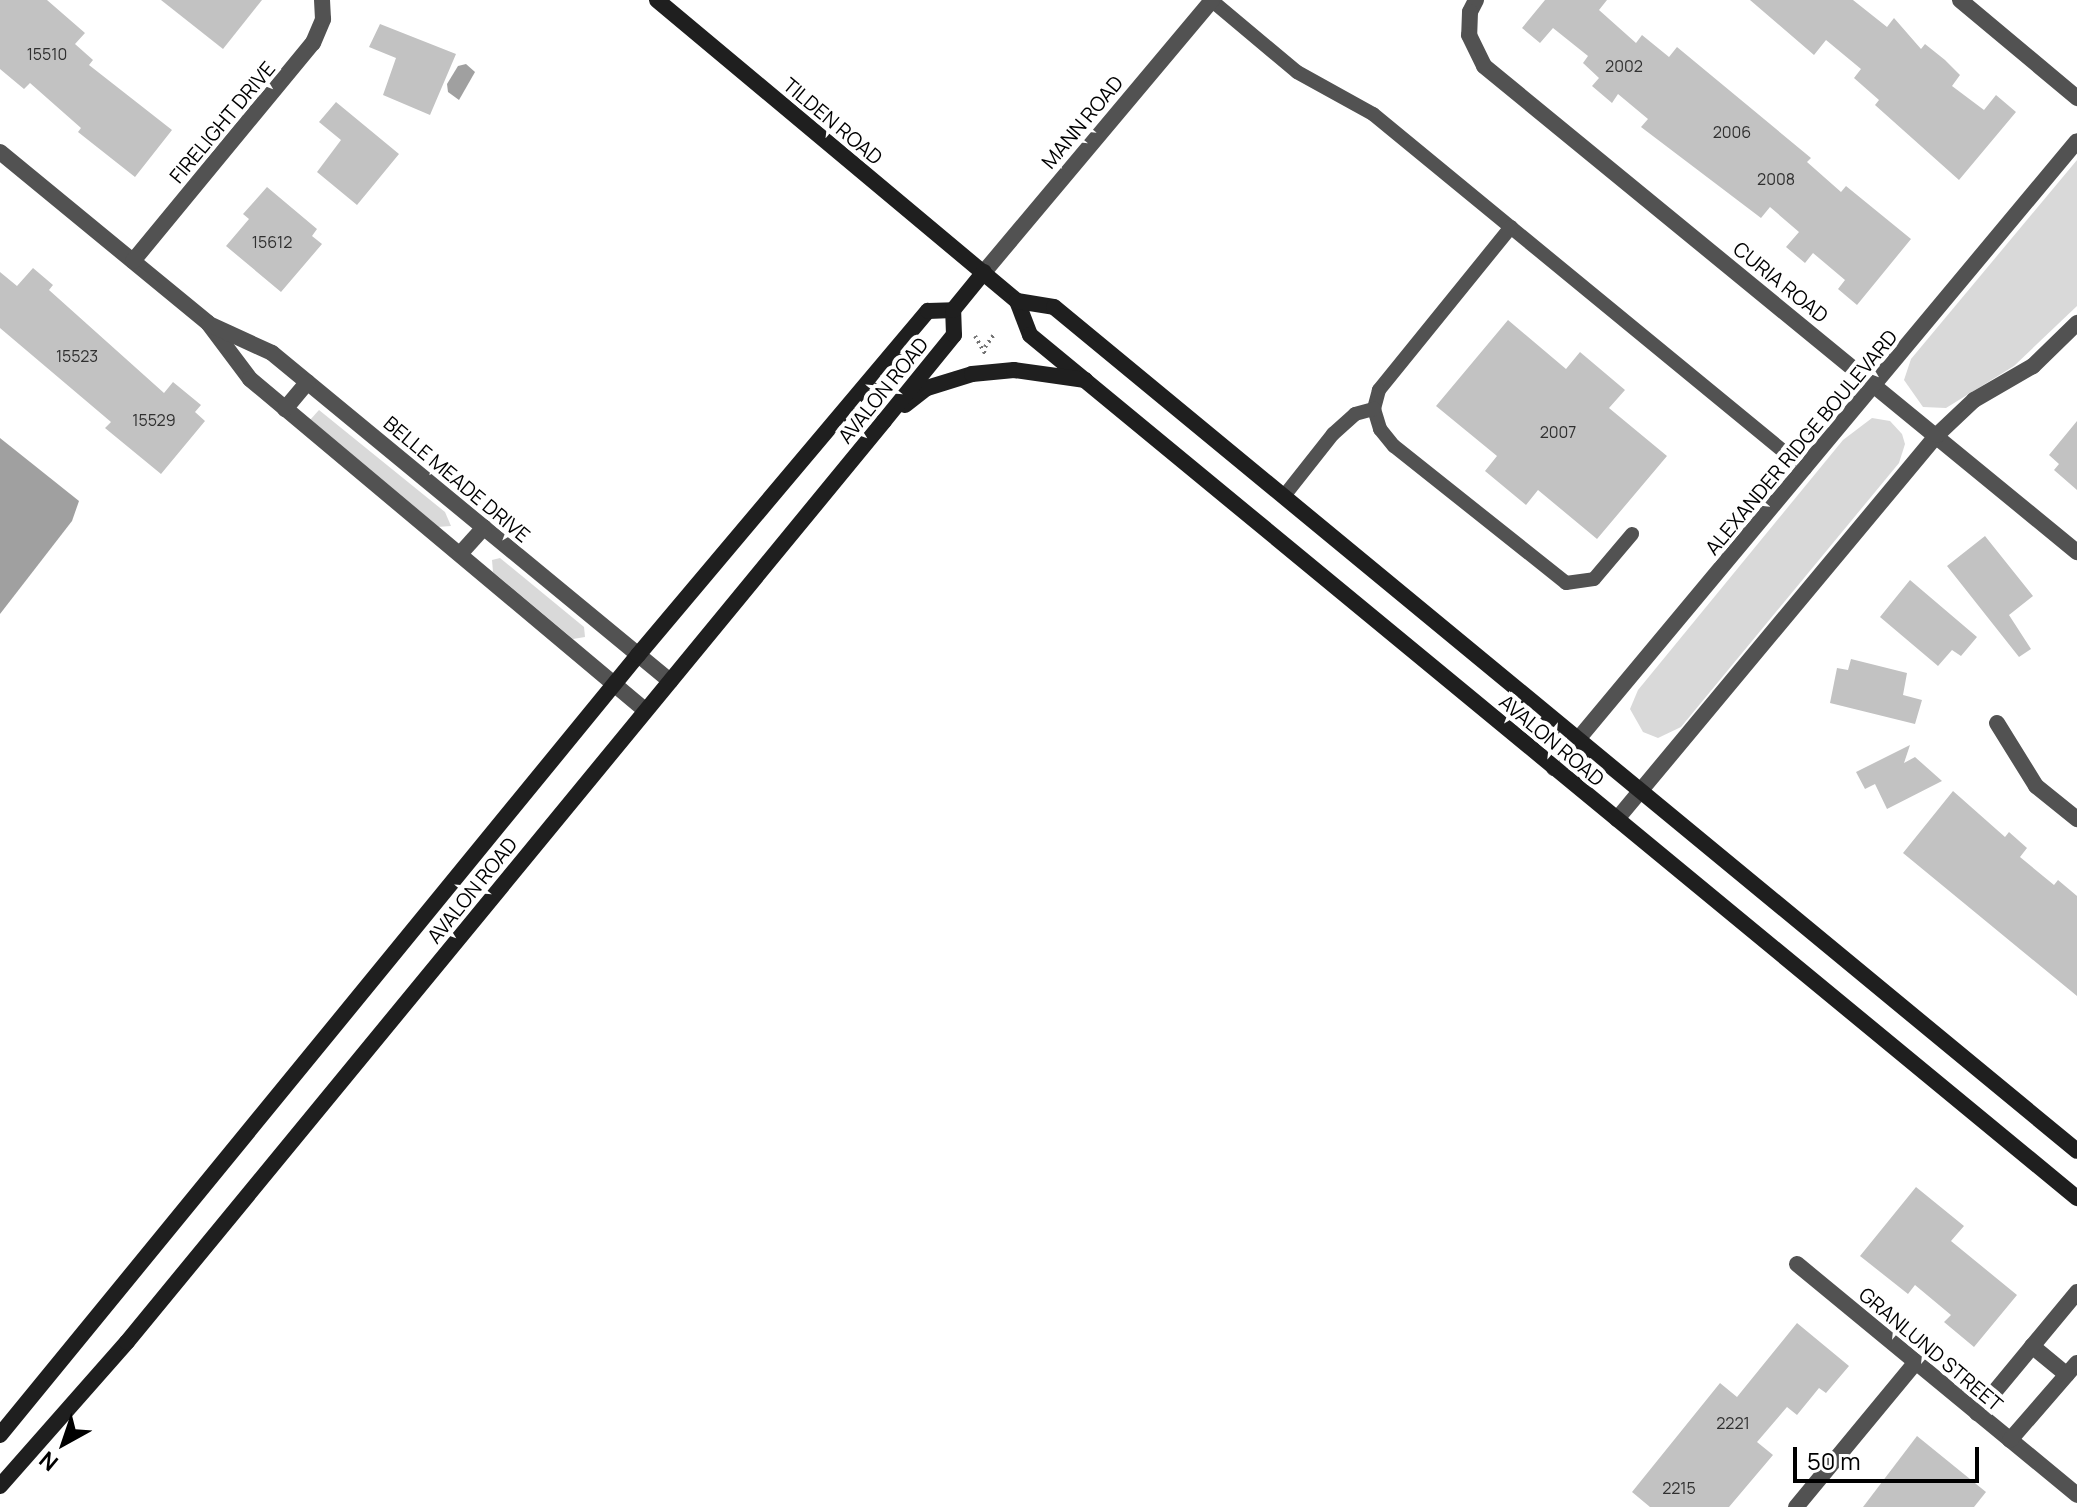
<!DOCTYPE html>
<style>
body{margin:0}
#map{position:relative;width:2077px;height:1507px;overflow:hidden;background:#fff;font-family:Manrope,sans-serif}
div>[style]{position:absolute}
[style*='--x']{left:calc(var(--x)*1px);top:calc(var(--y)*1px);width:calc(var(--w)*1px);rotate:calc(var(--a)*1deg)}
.green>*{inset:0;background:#d9d9d9}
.water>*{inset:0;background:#a0a0a0}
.building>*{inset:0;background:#c2c2c2}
.path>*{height:4px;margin-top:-2px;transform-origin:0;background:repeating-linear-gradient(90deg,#747474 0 2px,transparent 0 6px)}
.lane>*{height:14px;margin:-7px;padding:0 7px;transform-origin:7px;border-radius:7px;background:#525252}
.street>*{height:16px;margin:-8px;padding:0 8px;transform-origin:8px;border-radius:8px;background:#525252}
.secondary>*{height:16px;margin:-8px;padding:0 8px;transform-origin:8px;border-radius:8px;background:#1f1f1f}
span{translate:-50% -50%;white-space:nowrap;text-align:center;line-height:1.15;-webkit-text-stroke:8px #fff;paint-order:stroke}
.number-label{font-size:16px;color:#303030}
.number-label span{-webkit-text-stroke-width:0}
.street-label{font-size:20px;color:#000}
.north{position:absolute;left:24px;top:1403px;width:80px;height:80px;-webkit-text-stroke:6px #fff;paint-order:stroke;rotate:220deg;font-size:22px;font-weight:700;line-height:32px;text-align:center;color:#000}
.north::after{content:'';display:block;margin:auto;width:28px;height:36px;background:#000;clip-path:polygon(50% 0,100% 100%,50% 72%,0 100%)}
.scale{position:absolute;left:1793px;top:1447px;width:186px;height:36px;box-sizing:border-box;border:4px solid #000;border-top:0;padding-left:10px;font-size:24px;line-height:28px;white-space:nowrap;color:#000;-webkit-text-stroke:6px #fff;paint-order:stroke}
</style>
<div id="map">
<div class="green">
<i style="clip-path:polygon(2077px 160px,2077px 306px,2014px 366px,1946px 408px,1923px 407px,1904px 380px,1911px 359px)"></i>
<i style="clip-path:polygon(319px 410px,445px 512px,451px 526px,437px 527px,310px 420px)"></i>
<i style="clip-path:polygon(1872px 418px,1890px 421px,1902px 434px,1905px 444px,1899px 463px,1681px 727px,1658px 738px,1643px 732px,1630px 709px,1638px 690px,1843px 440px)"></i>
<i style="clip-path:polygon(500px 558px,584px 627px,585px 637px,573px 639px,493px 572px,492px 560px)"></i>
</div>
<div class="water">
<i style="clip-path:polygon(466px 64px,475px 72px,459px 100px,448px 92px,447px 84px,458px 66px)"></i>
<i style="clip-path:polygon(0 438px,79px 501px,72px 521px,0 614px)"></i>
</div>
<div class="building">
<i style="clip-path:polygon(0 0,47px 0,85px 33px,75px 44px,93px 60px,89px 65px,172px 130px,135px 177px,78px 132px,81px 128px,30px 83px,24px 89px,0 69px)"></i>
<i style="clip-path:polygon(161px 0,262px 0,223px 49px)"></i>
<i style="clip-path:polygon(1545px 0,1607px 0,1599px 10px,1636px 43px,1642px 35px,1669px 57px,1677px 47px,1811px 158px,1807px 162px,1841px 192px,1846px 186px,1911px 239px,1857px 305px,1838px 289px,1845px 280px,1813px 253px,1805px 263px,1786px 247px,1799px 232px,1770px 207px,1761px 218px,1641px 127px,1648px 119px,1618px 94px,1612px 103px,1592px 86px,1599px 78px,1583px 63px,1588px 56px,1553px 28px,1540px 43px,1522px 28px)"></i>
<i style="clip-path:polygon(1750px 0,1853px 0,1887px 27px,1894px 18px,1921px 49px,1925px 44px,1945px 60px,1960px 75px,1952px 86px,1984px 110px,1996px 95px,2016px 112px,1959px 180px,1875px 105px,1879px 100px,1854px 78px,1861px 69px,1826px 40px,1814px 55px)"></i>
<i style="clip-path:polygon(380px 24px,456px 54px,430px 115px,383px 95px,396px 58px,369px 47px)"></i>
<i style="clip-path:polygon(336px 102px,399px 154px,357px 205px,317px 172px,341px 140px,319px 122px)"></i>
<i style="clip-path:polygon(267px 187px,317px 229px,312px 236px,322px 244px,281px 292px,226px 246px,249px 219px,243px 214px)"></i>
<i style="clip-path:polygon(33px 268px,53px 285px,49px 290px,164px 393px,173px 382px,201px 405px,195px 412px,205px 421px,161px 474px,105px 428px,111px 422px,0 328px,0 272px,17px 286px)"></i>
<i style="clip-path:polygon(1508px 320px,1566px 369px,1580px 352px,1625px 390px,1609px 408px,1667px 456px,1597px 539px,1538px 490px,1526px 505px,1485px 471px,1497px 456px,1436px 406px)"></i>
<i style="clip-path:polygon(2077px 421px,2077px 490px,2054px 470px,2059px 464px,2049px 455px)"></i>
<i style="clip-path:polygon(1985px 536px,2033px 596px,2009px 615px,2031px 649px,2019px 657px,1947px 566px)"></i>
<i style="clip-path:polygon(1910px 580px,1977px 637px,1961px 656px,1952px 650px,1938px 666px,1880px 617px)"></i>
<i style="clip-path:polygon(1851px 659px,1907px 673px,1903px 695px,1922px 700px,1915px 724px,1830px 703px,1837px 668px,1848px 670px)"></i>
<i style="clip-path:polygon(1910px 745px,1904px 763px,1915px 757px,1942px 781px,1887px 809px,1875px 784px,1865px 789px,1856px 772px)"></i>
<i style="clip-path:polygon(1953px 791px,2005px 837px,2009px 832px,2027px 848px,2020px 857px,2054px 885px,2058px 880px,2077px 896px,2077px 996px,1903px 853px)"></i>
<i style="clip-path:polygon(1916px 1187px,1964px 1226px,1951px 1241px,2017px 1295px,1974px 1347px,1944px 1322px,1951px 1315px,1915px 1285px,1908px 1294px,1860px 1256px)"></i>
<i style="clip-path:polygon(1797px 1323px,1849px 1366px,1826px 1393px,1819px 1388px,1797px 1415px,1787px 1407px,1757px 1442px,1773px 1455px,1729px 1507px,1650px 1507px,1632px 1492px,1720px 1383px,1737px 1397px)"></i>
<i style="clip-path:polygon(1917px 1436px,1986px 1492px,1974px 1507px,1863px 1507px)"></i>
</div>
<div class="path">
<i style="--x:975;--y:336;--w:22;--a:60"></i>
<i style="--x:985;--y:347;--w:17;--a:-54"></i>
</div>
<div class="lane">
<i style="--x:1211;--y:0;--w:112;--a:39.9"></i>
<i style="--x:1297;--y:72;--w:87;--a:28.9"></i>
<i style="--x:1373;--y:114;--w:559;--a:39.41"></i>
<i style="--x:1511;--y:227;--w:210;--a:129"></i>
<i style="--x:1379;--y:390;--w:20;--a:105"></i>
<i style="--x:1374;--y:409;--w:21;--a:73"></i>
<i style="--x:1380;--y:429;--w:22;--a:51"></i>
<i style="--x:1394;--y:446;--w:220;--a:38.5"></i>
<i style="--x:1566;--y:583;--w:28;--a:-8"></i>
<i style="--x:1594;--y:579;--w:59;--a:-49.8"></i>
<i style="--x:1284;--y:496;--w:79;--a:-51.7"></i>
<i style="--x:1333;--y:434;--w:30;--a:-42"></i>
<i style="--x:1355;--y:414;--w:20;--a:-15"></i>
</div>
<div class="street">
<i style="--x:1476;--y:0;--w:13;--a:117"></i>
<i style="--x:1470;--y:12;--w:23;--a:92"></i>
<i style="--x:1469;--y:35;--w:34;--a:64"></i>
<i style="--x:1484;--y:66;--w:767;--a:39.34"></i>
<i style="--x:1960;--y:0;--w:153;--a:39.9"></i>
<i style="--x:0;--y:152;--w:269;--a:39.4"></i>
<i style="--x:208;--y:323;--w:70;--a:53.1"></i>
<i style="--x:250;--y:379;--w:515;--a:39.96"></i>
<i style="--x:133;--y:261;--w:283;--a:-50.5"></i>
<i style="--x:313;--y:43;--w:26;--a:-67"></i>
<i style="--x:323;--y:19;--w:19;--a:-93"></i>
<i style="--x:984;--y:272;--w:355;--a:-50"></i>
<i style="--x:209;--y:324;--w:69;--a:24.7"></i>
<i style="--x:272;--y:353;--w:516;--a:39.49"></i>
<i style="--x:285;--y:409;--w:35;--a:-50"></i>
<i style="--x:460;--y:554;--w:36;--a:-48"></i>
<i style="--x:1997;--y:723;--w:74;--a:58.2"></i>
<i style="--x:2036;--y:786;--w:53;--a:38.8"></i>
<i style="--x:1554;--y:768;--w:816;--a:-50.17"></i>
<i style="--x:1617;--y:819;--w:500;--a:-50.2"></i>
<i style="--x:1937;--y:435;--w:51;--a:-43.4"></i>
<i style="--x:1974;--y:400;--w:68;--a:-30"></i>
<i style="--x:2033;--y:366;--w:62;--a:-44.3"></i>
<i style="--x:1797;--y:1264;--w:363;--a:39.5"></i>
<i style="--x:2032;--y:1346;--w:45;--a:39.6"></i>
<i style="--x:1977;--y:1413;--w:157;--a:-50.4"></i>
<i style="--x:2010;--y:1440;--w:102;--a:-49"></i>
<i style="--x:1796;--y:1507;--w:188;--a:-50.4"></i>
</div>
<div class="secondary">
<i style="--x:657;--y:0;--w:469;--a:39.9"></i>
<i style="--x:1017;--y:301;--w:36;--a:69"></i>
<i style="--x:1030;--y:335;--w:1357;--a:39.5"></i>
<i style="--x:1017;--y:301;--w:37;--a:9"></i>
<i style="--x:1054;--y:307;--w:1326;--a:39.52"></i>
<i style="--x:905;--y:405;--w:28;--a:-38"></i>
<i style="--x:927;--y:388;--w:47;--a:-17.3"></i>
<i style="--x:972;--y:374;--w:42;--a:-5.4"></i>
<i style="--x:1014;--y:370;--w:72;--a:8"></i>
<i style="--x:0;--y:1435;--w:1008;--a:-50.72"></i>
<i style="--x:638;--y:655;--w:450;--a:-49.9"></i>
<i style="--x:928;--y:311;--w:25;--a:-2"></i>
<i style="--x:0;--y:1486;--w:192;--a:-48.6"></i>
<i style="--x:127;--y:1342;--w:1192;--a:-50.58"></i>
<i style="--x:884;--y:421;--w:111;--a:-50.9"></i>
<i style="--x:954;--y:335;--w:25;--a:-92"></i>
<i style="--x:953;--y:310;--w:49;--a:-50.8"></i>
</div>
<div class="number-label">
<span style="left:47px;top:54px">15510</span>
<span style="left:1624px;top:66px">2002</span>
<span style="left:1732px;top:132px">2006</span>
<span style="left:1776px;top:179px">2008</span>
<span style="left:272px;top:242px">15612</span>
<span style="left:77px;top:356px">15523</span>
<span style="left:154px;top:420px">15529</span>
<span style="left:1558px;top:432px">2007</span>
<span style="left:1733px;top:1423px">2221</span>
<span style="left:1679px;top:1488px">2215</span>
</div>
<div class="street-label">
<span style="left:833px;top:121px;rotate:40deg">TILDEN ROAD</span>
<span style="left:222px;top:122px;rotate:-50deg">FIRELIGHT DRIVE</span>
<span style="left:1082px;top:122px;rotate:-50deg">MANN ROAD</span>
<span style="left:1781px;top:282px;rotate:39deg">CURIA ROAD</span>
<span style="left:883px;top:390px;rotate:-51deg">AVALON ROAD</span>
<span style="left:1801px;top:442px;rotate:-50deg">ALEXANDER RIDGE BOULEVARD</span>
<span style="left:457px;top:479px;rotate:40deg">BELLE MEADE DRIVE</span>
<span style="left:1552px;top:740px;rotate:40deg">AVALON ROAD</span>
<span style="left:472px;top:890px;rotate:-51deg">AVALON ROAD</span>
<span style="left:1931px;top:1349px;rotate:40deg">GRANLUND STREET</span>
</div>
<div class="north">N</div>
<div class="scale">50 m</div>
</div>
